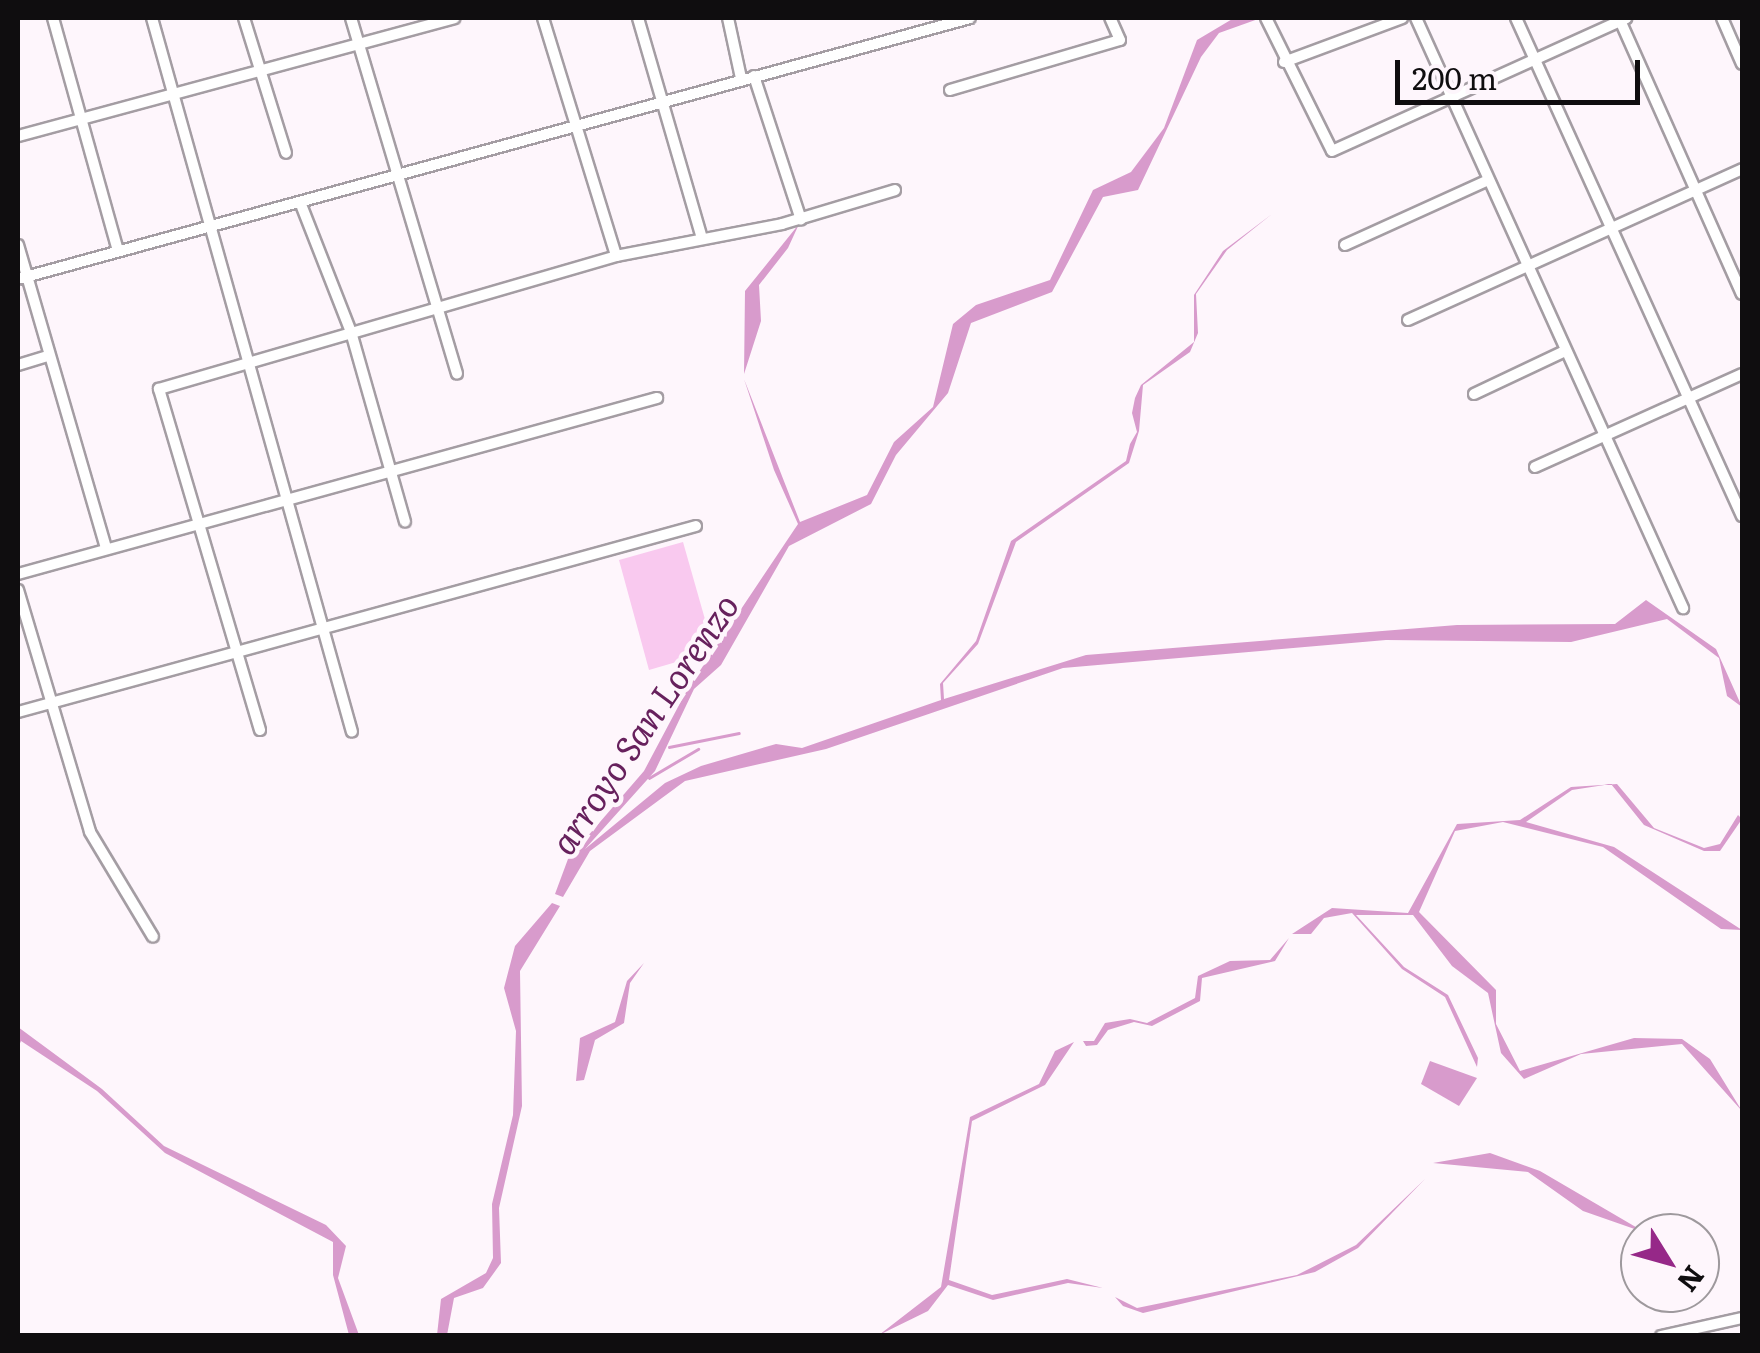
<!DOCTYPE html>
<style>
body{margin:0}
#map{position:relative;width:1760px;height:1353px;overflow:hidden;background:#fef6fc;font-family:Literata,serif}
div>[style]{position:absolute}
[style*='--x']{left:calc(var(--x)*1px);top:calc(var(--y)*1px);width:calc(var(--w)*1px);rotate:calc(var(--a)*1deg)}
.green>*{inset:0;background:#f9c9ef}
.water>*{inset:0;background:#d89bcc}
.stream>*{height:2.5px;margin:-1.25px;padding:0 1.25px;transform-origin:1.25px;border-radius:1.25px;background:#d89bcc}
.roads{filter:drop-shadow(2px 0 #a49da3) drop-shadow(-2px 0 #a49da3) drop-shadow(0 2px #a49da3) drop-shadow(0 -2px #a49da3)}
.minor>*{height:10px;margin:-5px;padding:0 5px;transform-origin:5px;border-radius:5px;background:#fff}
span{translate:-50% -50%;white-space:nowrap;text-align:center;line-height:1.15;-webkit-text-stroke:9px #fef6fc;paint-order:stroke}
.water-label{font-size:35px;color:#67215d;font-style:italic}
.frame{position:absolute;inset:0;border:20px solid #0f0d0f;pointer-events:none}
.north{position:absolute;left:1620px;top:1213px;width:100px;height:100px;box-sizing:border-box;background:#fef6fc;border:2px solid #9e999d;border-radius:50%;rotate:127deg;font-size:28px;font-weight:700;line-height:40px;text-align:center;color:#0f0d0f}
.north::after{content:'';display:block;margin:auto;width:35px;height:45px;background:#962888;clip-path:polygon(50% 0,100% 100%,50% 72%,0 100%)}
.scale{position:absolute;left:1395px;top:60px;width:245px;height:45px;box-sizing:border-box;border:5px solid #0f0d0f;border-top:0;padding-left:12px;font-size:30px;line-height:35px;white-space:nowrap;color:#0f0d0f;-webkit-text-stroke:8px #fef6fc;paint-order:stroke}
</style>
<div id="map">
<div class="green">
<i style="clip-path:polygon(683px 542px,714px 651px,649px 670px,619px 560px)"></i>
</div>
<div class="water">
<i style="clip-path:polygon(1234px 18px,1261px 18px,1219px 33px,1201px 57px,1138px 190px,1103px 197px,1052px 292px,971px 323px,948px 393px,896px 455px,871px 504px,789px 546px,721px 665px,694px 689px,655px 771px,585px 849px,665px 783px,701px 766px,776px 744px,802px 748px,941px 700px,940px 684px,976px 641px,1011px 541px,1126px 461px,1130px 444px,1137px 432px,1132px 413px,1135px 398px,1141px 385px,1194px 342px,1194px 295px,1223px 251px,1272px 214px,1227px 250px,1196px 294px,1198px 333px,1190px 352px,1143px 385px,1139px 431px,1129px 463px,1016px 542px,978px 644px,943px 683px,944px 699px,1086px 655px,1457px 625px,1615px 624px,1646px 600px,1716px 649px,1742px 707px,1727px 696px,1719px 658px,1667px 619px,1571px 642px,1386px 640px,1063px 668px,826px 749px,685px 781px,590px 851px,563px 897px,555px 894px,568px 859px,644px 771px,687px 690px,798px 524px,774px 470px,744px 379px,800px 522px,867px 495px,894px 442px,933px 407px,953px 324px,976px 305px,1050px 280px,1093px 190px,1131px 172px,1164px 128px,1197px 40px)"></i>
<i style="clip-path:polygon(799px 224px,788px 248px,759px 285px,761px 321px,744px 374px,745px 291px)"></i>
<i style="clip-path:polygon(1611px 784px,1572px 790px,1526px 822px,1614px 847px,1742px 930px,1721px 929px,1603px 847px,1503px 822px,1455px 831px,1419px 912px,1496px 990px,1496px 1024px,1520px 1071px,1634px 1038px,1682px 1039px,1710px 1059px,1742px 1111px,1682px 1044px,1581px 1054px,1524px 1079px,1501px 1053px,1488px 993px,1452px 966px,1413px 915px,1356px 915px,1404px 967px,1448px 995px,1478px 1058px,1477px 1067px,1445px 997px,1402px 969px,1352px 913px,1324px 918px,1311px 934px,1292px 934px,1332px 908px,1408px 913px,1457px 824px,1520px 820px,1571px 787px,1617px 784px,1654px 828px,1704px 848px,1720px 844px,1738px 815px,1742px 819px,1720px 851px,1704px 851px,1644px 825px)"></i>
<i style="clip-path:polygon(552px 903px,560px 906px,520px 971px,522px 1106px,499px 1208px,501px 1263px,483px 1288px,454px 1298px,447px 1335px,437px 1335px,441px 1299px,486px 1273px,493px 1258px,492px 1204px,513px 1115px,516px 1031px,504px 988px,515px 946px)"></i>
<i style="clip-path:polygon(1289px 938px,1275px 961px,1202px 978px,1200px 1001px,1152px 1026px,1134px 1022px,1108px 1030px,1097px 1045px,1086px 1046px,1083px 1041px,1094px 1041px,1105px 1023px,1130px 1019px,1147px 1023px,1195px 998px,1198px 976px,1230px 961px,1270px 960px)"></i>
<i style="clip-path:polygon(644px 963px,630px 983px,624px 1023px,595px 1040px,584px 1080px,576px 1081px,580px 1038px,615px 1022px,627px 981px)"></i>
<i style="clip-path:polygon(18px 1027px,102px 1089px,164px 1146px,326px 1225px,346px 1246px,338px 1278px,359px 1335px,349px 1335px,333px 1275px,333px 1242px,165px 1153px,97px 1091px,21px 1041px,18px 1048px)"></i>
<i style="clip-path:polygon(1074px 1042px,1045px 1085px,972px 1121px,949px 1280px,992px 1295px,1067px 1279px,1103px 1288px,1068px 1283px,993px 1300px,948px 1285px,928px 1311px,879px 1335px,941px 1287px,970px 1117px,1039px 1084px,1055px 1051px)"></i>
<i style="clip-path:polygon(1430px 1061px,1477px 1078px,1459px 1106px,1421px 1084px)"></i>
<i style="clip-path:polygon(1490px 1153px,1540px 1171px,1646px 1233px,1583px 1211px,1528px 1172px,1433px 1163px)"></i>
<i style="clip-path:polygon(1425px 1179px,1358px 1248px,1315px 1272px,1143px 1313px,1123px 1306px,1115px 1297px,1137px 1308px,1297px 1275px,1356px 1245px)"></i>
</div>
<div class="stream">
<i style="--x:669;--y:747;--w:71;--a:-11.3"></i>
<i style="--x:649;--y:778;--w:57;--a:-30.6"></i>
</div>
<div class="roads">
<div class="minor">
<i style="--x:53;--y:18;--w:242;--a:74.4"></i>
<i style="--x:152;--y:18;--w:741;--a:74.35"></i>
<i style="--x:244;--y:18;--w:141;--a:72.7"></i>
<i style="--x:351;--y:18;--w:371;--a:73.4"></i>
<i style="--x:543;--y:18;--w:249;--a:72.9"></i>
<i style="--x:638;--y:18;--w:226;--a:73.8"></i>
<i style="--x:728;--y:18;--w:61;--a:77.8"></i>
<i style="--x:1266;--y:18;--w:148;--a:63.6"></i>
<i style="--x:1332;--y:151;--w:323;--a:-24.3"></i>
<i style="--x:1416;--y:18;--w:648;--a:65.65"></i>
<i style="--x:1516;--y:18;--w:547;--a:65.59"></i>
<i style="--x:1619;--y:18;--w:302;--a:66"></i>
<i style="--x:1722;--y:18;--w:50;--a:66.5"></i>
<i style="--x:1284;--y:62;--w:126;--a:-20.4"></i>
<i style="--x:754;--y:76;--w:151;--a:71.9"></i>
<i style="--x:950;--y:90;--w:177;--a:-16.4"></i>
<i style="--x:1120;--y:40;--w:24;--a:-114"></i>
<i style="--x:18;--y:136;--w:452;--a:-15.1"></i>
<i style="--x:302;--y:207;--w:134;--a:68.6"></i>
<i style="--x:351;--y:332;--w:197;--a:74.1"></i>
<i style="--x:18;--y:245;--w:315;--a:73.8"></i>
<i style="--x:1345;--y:245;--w:155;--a:-24.4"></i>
<i style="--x:18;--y:279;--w:987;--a:-15.33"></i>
<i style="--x:1408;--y:320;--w:367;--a:-24.3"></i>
<i style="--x:18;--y:365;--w:30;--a:-17"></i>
<i style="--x:1474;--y:394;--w:98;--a:-25.3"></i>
<i style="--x:1535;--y:467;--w:227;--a:-24.2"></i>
<i style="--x:18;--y:574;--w:663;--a:-15.4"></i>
<i style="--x:18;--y:590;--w:252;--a:73.4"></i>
<i style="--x:90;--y:832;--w:122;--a:59"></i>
<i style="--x:18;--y:712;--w:703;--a:-15.34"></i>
<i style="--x:260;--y:730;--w:356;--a:-106.5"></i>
<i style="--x:159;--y:389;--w:476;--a:-16.2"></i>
<i style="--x:616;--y:256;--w:169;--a:-10.9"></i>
<i style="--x:782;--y:224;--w:118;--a:-16.7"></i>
<i style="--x:1661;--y:1336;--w:83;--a:-12.5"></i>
</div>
</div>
<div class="water-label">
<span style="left:643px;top:723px;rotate:-56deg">arroyo San Lorenzo</span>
</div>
<div class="frame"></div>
<div class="north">N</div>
<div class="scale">200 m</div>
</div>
